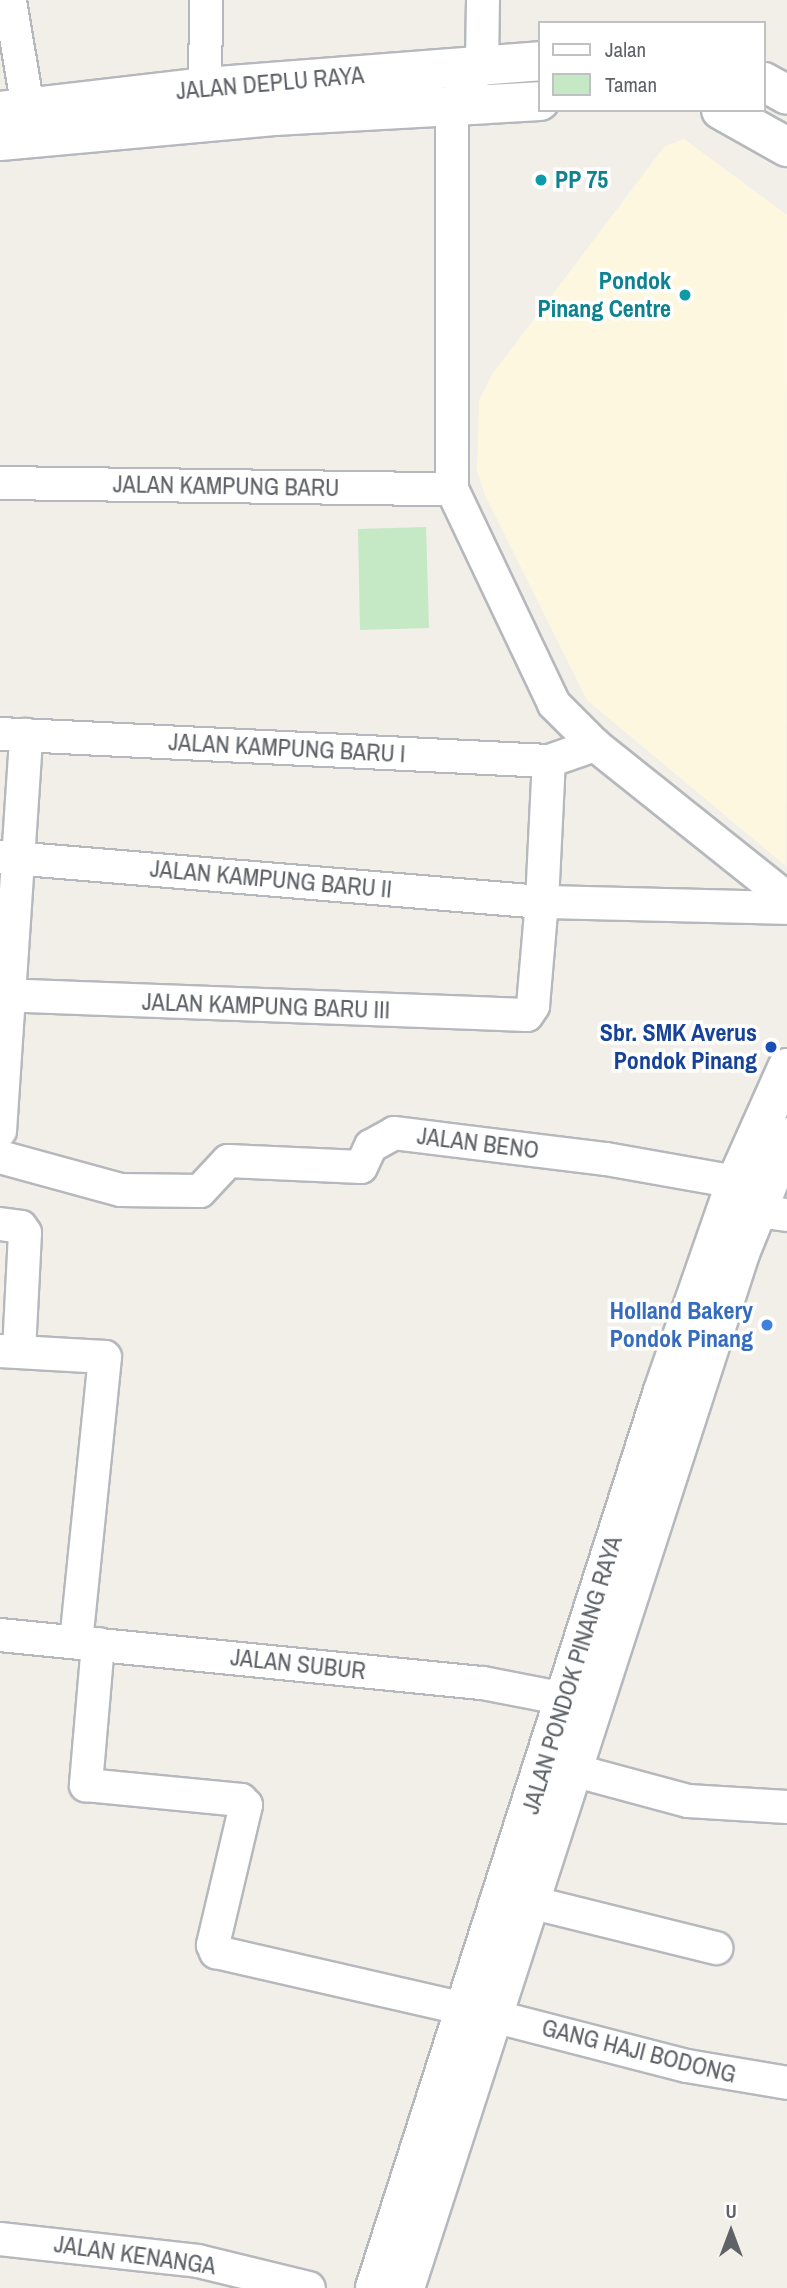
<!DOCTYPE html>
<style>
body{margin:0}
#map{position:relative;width:787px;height:2288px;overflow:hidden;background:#f1efe8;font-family:"Archivo Narrow",sans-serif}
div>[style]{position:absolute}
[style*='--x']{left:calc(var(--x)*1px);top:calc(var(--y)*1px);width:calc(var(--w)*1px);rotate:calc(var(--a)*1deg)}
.commercial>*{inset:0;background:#fef7e0}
.green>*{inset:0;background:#c5e8c5}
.roads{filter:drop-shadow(2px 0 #b5b8bc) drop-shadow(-2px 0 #b5b8bc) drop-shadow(0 2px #b5b8bc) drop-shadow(0 -2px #b5b8bc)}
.minor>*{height:32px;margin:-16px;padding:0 16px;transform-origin:16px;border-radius:16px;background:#fff}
.secondary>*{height:38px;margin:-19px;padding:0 19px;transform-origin:19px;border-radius:19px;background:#fff}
.dots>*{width:19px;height:19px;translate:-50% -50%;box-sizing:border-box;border:4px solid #fff;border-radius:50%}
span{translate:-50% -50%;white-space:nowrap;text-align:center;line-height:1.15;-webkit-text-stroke:7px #fff;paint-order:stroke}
.street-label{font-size:24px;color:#5f6368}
.culture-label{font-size:24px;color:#0d838f;font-weight:700}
.left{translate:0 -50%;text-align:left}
.right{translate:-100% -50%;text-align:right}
.transit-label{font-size:24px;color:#164399;font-weight:700}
.shop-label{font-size:24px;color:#366cbe;font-weight:700}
.legend{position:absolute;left:538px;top:21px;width:228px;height:91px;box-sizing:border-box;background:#fff;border:2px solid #bfc1c3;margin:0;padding:9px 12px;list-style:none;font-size:21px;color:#5f6368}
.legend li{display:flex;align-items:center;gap:14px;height:35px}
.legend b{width:35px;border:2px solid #bfc1c3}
.north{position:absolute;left:696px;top:2197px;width:70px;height:70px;-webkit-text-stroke:5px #fff;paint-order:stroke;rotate:0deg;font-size:19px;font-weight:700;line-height:28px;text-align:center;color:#5f6368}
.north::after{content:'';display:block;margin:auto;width:24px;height:32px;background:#5f6368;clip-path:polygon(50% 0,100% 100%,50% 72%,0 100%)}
</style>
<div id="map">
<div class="commercial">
<i style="clip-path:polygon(684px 139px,787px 215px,786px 866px,587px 700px,485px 495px,477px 470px,479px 401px,491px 376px,664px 147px)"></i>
</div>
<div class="green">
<i style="clip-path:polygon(426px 527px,429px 628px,360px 630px,358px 529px)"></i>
</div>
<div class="roads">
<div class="minor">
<i style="--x:483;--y:0;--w:64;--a:90.9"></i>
<i style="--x:482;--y:64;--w:53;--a:124.3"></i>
<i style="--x:452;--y:108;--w:381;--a:90"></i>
<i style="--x:452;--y:489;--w:238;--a:64.6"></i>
<i style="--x:554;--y:704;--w:58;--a:45"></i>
<i style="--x:595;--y:745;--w:246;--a:38.6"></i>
<i style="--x:10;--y:1;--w:109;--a:80.5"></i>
<i style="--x:205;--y:87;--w:87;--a:-89.3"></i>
<i style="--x:0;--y:483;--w:452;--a:0.8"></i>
<i style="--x:0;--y:734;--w:550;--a:2.82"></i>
<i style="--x:0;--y:857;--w:544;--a:4.75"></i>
<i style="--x:542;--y:902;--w:245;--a:1.4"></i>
<i style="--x:0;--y:995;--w:527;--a:2.17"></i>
<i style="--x:527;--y:1015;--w:11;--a:-56"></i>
<i style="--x:533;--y:1006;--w:104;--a:-85.1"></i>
<i style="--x:542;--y:902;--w:141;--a:-87.2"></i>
<i style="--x:549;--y:761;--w:49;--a:-19.2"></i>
<i style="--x:0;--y:1131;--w:397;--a:-86.2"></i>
<i style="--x:0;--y:1157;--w:125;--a:15.3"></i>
<i style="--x:121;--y:1190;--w:79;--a:0.7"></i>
<i style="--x:200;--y:1191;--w:41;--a:-47"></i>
<i style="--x:228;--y:1161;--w:133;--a:2.6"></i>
<i style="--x:361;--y:1167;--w:23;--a:-65"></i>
<i style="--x:371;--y:1146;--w:26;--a:-29"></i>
<i style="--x:394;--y:1133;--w:214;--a:7"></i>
<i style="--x:606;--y:1159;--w:132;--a:10"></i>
<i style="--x:758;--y:1211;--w:29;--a:8"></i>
<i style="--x:0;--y:1224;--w:21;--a:8"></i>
<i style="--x:21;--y:1227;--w:7;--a:56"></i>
<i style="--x:25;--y:1233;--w:119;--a:92.9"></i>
<i style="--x:0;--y:1351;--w:105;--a:3.3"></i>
<i style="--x:105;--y:1357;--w:285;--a:95.8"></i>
<i style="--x:0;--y:1635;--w:485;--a:5.7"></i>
<i style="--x:483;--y:1683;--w:105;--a:11"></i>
<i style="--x:98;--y:1644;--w:142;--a:94.9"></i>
<i style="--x:86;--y:1785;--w:156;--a:5.5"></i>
<i style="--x:241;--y:1800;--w:7;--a:45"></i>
<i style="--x:246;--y:1805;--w:144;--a:103.3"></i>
<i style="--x:213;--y:1945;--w:8;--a:67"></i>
<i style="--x:216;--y:1952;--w:255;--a:12.9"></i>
<i style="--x:573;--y:1770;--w:119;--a:15.1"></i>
<i style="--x:688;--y:1801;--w:99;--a:3.5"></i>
<i style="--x:530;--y:1902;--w:192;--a:13.9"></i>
<i style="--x:493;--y:2016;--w:200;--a:14.5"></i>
<i style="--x:687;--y:2066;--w:101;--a:9.6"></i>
<i style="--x:0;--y:2239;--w:199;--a:6.3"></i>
<i style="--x:198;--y:2261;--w:114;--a:13.7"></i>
</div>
<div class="secondary">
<i style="--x:764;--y:82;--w:26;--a:29"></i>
<i style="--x:721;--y:110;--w:76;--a:29.3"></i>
<i style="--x:0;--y:111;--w:206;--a:-6.7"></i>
<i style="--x:205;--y:87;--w:336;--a:-4.4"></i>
<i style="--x:0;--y:141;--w:275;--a:-5.2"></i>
<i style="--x:274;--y:116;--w:266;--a:-3.2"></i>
<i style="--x:375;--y:2288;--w:939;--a:-72.2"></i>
<i style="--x:662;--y:1394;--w:225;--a:-70.8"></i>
<i style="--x:736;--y:1182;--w:125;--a:-65.9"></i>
<i style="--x:405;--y:2288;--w:1088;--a:-72.06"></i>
<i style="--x:740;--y:1253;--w:125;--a:-67.9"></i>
</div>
</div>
<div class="dots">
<i style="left:541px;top:180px;background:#0f9aa8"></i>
<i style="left:685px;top:295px;background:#0f9aa8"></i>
<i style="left:771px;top:1047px;background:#1a4fb4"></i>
<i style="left:767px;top:1325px;background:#3f7fe0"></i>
</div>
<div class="street-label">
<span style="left:270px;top:83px;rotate:-5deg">JALAN DEPLU RAYA</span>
<span style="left:226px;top:486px;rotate:1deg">JALAN KAMPUNG BARU</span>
<span style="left:287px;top:748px;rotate:3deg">JALAN KAMPUNG BARU I</span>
<span style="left:271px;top:879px;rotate:5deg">JALAN KAMPUNG BARU II</span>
<span style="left:266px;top:1006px;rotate:2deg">JALAN KAMPUNG BARU III</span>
<span style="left:478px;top:1143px;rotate:7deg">JALAN BENO</span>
<span style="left:298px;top:1664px;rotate:6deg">JALAN SUBUR</span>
<span style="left:572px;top:1675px;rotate:-73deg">JALAN PONDOK PINANG RAYA</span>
<span style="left:639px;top:2051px;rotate:14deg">GANG HAJI BODONG</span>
<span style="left:135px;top:2255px;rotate:8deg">JALAN KENANGA</span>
</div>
<div class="culture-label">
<span class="left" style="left:555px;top:180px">PP 75</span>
<span class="right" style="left:671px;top:295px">Pondok<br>Pinang Centre</span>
</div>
<div class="transit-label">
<span class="right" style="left:757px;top:1047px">Sbr. SMK Averus<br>Pondok Pinang</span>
</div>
<div class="shop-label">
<span class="right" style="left:753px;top:1325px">Holland Bakery<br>Pondok Pinang</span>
</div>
<ul class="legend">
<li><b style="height:9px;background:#fff"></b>Jalan</li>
<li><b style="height:19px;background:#c5e8c5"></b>Taman</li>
</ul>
<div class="north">U</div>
</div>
